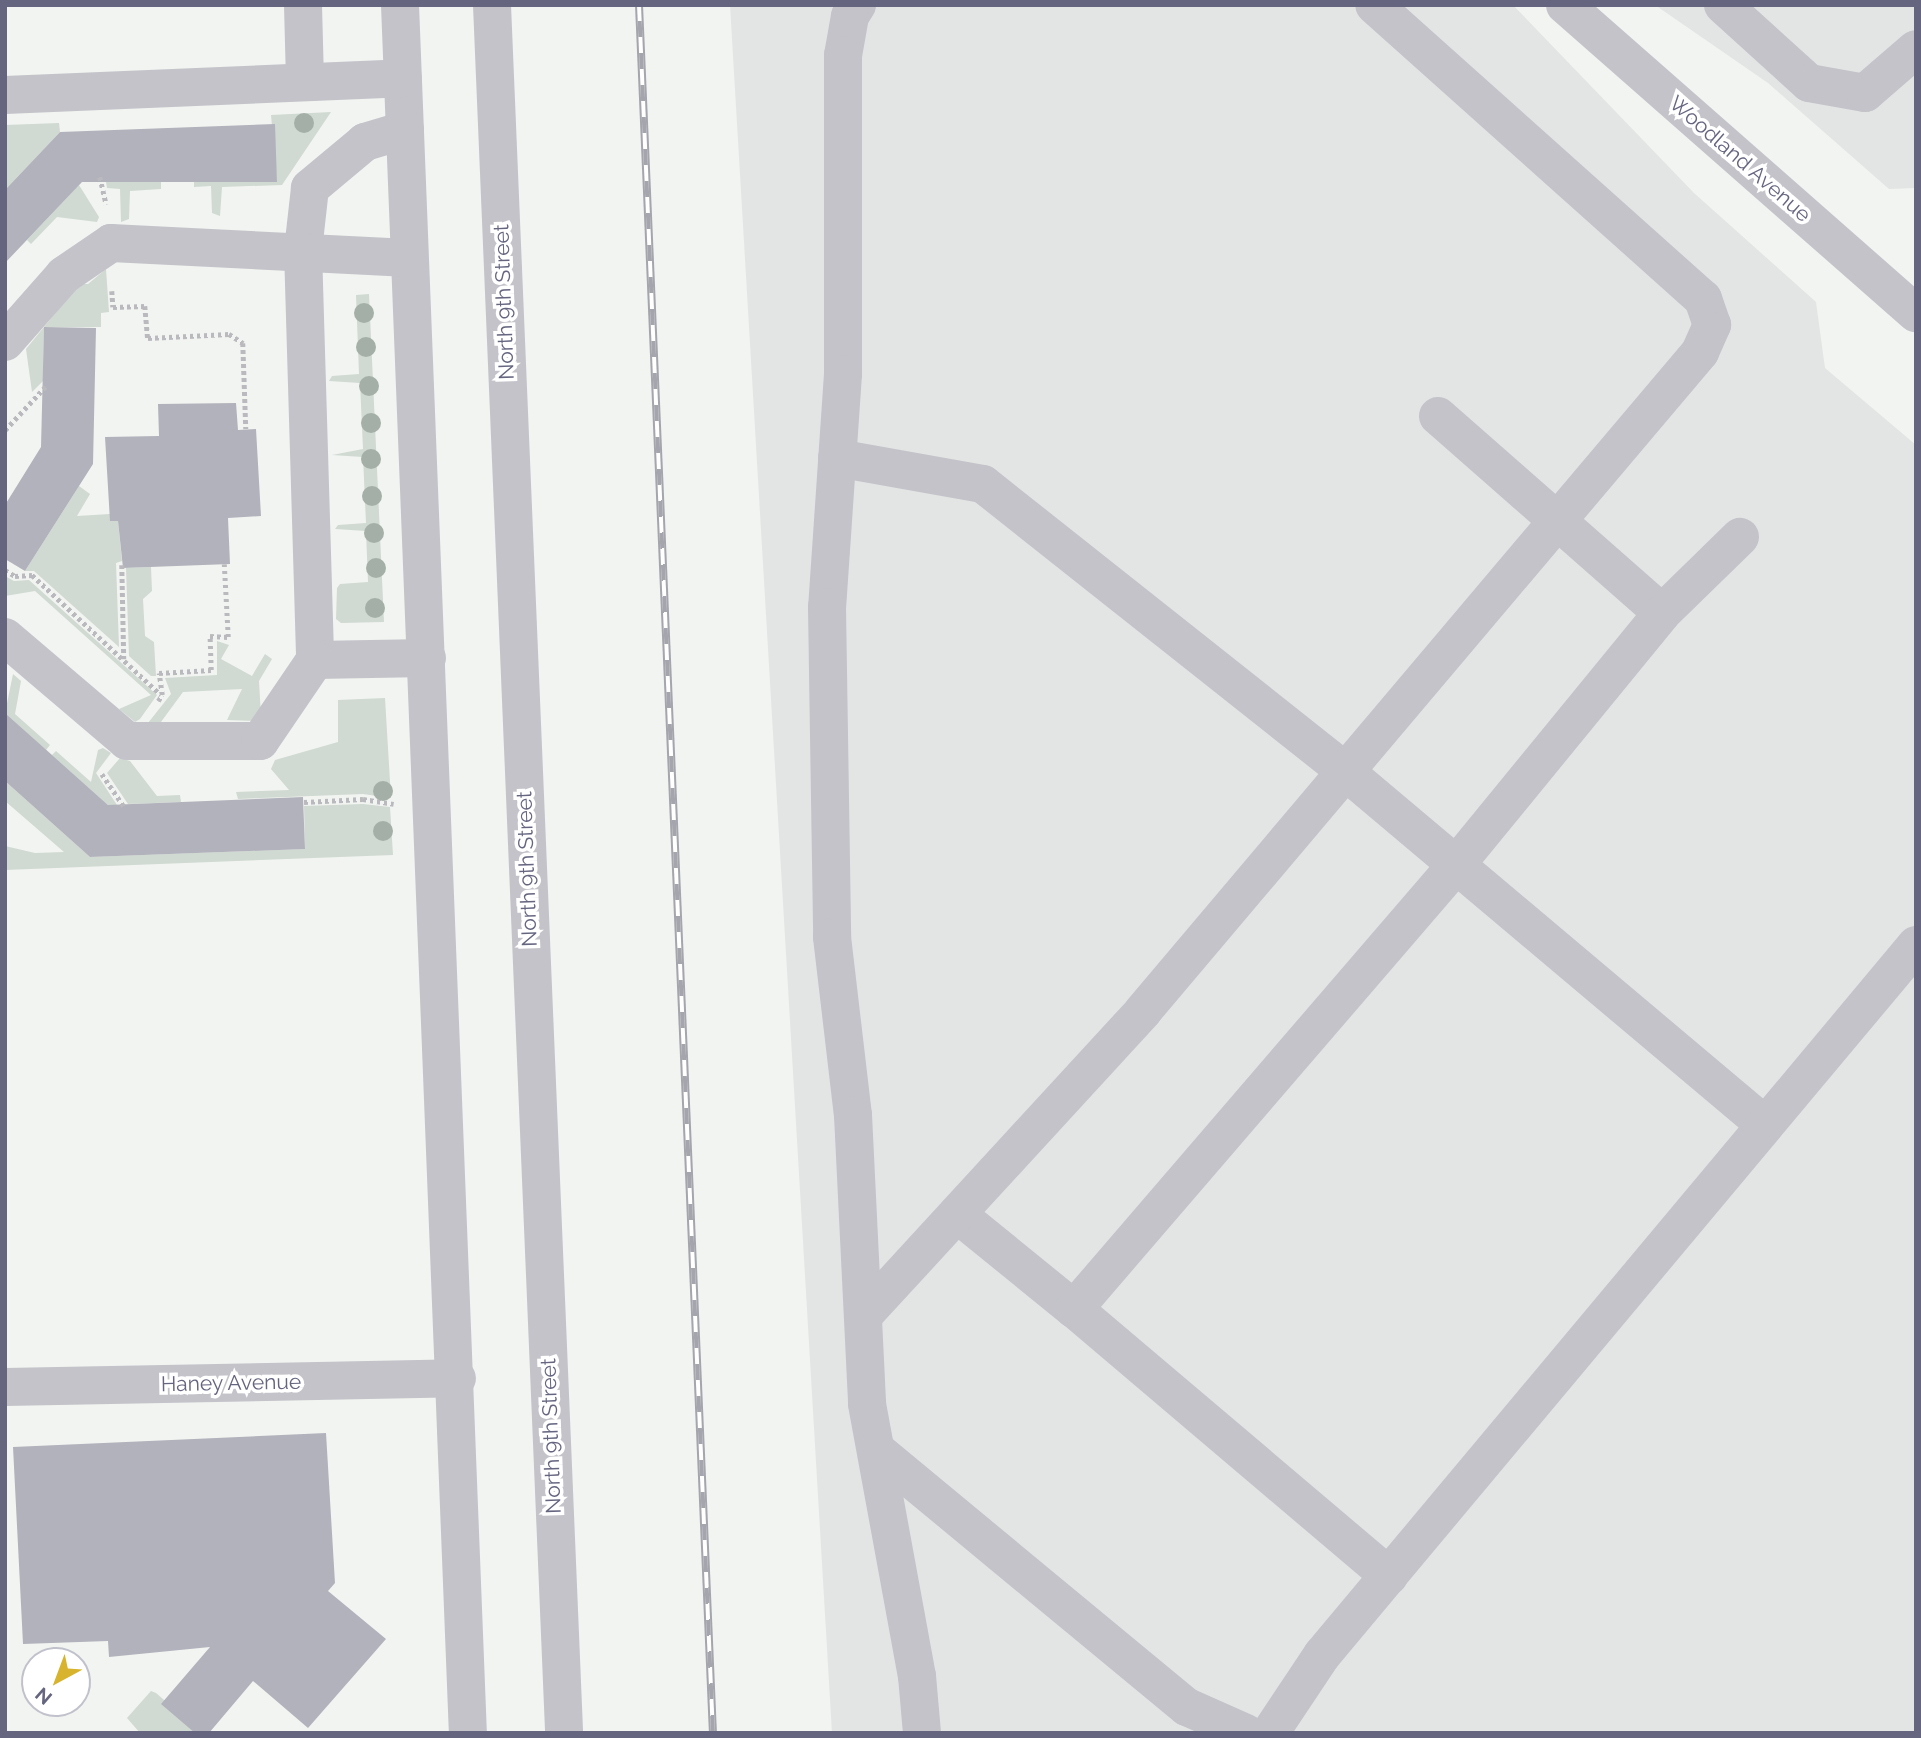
<!DOCTYPE html>
<style>
body{margin:0}
#map{position:relative;width:1921px;height:1738px;overflow:hidden;background:#f2f4f1;font-family:Raleway,sans-serif}
div>[style]{position:absolute}
[style*='--x']{left:calc(var(--x)*1px);top:calc(var(--y)*1px);width:calc(var(--w)*1px);rotate:calc(var(--a)*1deg)}
.built>*{inset:0;background:#e3e5e4}
.green>*{inset:0;background:#d0d9d2}
.building>*{inset:0;background:#b1b2bb}
.path>*{height:4.5px;margin-top:-2.25px;transform-origin:0;background:repeating-linear-gradient(90deg,#bababe 0 3.5px,transparent 0 7px)}
.minor>*{height:38px;margin:-19px;padding:0 19px;transform-origin:19px;border-radius:19px;background:#c3c3c9}
.rail>*{height:8px;margin-top:-4px;transform-origin:0;background:repeating-linear-gradient(90deg,#fff 0 16px,#a5a5ae 0 32px);box-sizing:border-box;border-block:2px solid #a5a5ae}
.trees>*{width:20px;height:20px;margin:-10px;border-radius:50%;background:#a4b0a7}
span{translate:-50% -50%;white-space:nowrap;text-align:center;line-height:1.15;-webkit-text-stroke:7px #fff;paint-order:stroke}
.street-label{font-size:21px;color:#656580}
.frame{position:absolute;inset:0;border:7px solid #656580;pointer-events:none}
.north{position:absolute;left:21px;top:1647px;width:70px;height:70px;box-sizing:border-box;background:#fff;border:2px solid #c1c1cc;border-radius:50%;rotate:221deg;font-size:19px;font-weight:700;line-height:28px;text-align:center;color:#656580}
.north::after{content:'';display:block;margin:auto;width:24px;height:32px;background:#d8b32d;clip-path:polygon(50% 0,100% 100%,50% 72%,0 100%)}
</style>
<div id="map">
<div class="built">
<i style="clip-path:polygon(730px 5px,1513px 5px,1694px 193px,1816px 302px,1825px 368px,1916px 445px,1916px 1733px,832px 1733px)"></i>
<i style="clip-path:polygon(1655px 5px,1916px 5px,1916px 188px,1889px 189px,1768px 83px)"></i>
</div>
<div class="green">
<i style="clip-path:polygon(331px 112px,282px 185px,222px 187px,220px 216px,212px 213px,211px 186px,194px 187px,194px 180px,277px 182px,271px 115px)"></i>
<i style="clip-path:polygon(59px 123px,60px 132px,5px 190px,5px 125px)"></i>
<i style="clip-path:polygon(161px 181px,161px 189px,130px 191px,129px 219px,121px 222px,120px 189px,107px 188px,106px 182px)"></i>
<i style="clip-path:polygon(79px 185px,99px 217px,97px 222px,57px 217px,31px 244px,27px 240px)"></i>
<i style="clip-path:polygon(106px 269px,109px 312px,101px 313px,101px 327px,44px 327px,43px 381px,32px 392px,26px 349px,79px 284px,88px 284px)"></i>
<i style="clip-path:polygon(369px 294px,384px 622px,341px 623px,336px 619px,337px 588px,340px 584px,368px 582px,366px 531px,335px 529px,338px 525px,366px 523px,363px 457px,332px 455px,363px 449px,360px 383px,329px 381px,332px 376px,359px 374px,356px 295px)"></i>
<i style="clip-path:polygon(79px 486px,90px 494px,77px 516px,110px 514px,110px 521px,118px 521px,122px 561px,116px 563px,119px 647px,34px 571px,25px 571px)"></i>
<i style="clip-path:polygon(151px 567px,152px 591px,143px 599px,145px 636px,154px 642px,156px 676px,151px 676px,129px 656px,126px 568px)"></i>
<i style="clip-path:polygon(5px 576px,14px 581px,29px 580px,157px 695px,140px 719px,135px 722px,119px 709px,151px 695px,35px 591px,5px 596px)"></i>
<i style="clip-path:polygon(217px 641px,229px 645px,221px 659px,252px 676px,265px 654px,272px 659px,259px 681px,261px 716px,256px 721px,227px 720px,242px 689px,183px 692px,158px 726px,148px 723px,171px 694px,165px 678px,217px 675px)"></i>
<i style="clip-path:polygon(13px 674px,21px 681px,15px 714px,50px 745px,46px 750px,5px 713px)"></i>
<i style="clip-path:polygon(385px 698px,391px 798px,363px 794px,238px 799px,236px 792px,289px 790px,271px 769px,275px 760px,338px 742px,338px 700px)"></i>
<i style="clip-path:polygon(103px 748px,111px 753px,96px 773px,117px 805px,108px 805px,52px 755px,56px 751px,91px 782px,98px 750px)"></i>
<i style="clip-path:polygon(120px 758px,130px 761px,157px 796px,180px 795px,181px 802px,128px 804px,107px 773px)"></i>
<i style="clip-path:polygon(5px 781px,90px 857px,305px 849px,304px 806px,363px 804px,390px 807px,393px 855px,5px 870px,5px 846px,35px 853px,64px 852px,5px 801px)"></i>
<i style="clip-path:polygon(151px 1691px,156px 1693px,202px 1733px,140px 1733px,127px 1718px)"></i>
</div>
<div class="building">
<i style="clip-path:polygon(275px 124px,277px 182px,82px 182px,5px 263px,5px 190px,60px 132px)"></i>
<i style="clip-path:polygon(44px 327px,96px 328px,93px 464px,25px 571px,5px 559px,5px 505px,41px 447px)"></i>
<i style="clip-path:polygon(236px 403px,238px 430px,256px 429px,261px 516px,228px 518px,230px 564px,123px 568px,118px 521px,110px 521px,105px 437px,159px 436px,158px 404px)"></i>
<i style="clip-path:polygon(5px 713px,108px 805px,303px 797px,305px 849px,90px 857px,5px 781px)"></i>
<i style="clip-path:polygon(326px 1433px,335px 1583px,328px 1591px,386px 1639px,308px 1728px,253px 1681px,209px 1733px,195px 1733px,161px 1704px,210px 1647px,109px 1657px,108px 1641px,23px 1644px,13px 1447px)"></i>
</div>
<div class="path">
<i style="--x:100;--y:177;--w:28;--a:77"></i>
<i style="--x:112;--y:291;--w:16;--a:86"></i>
<i style="--x:113;--y:307;--w:32;--a:-2"></i>
<i style="--x:145;--y:306;--w:32;--a:85"></i>
<i style="--x:148;--y:338;--w:81;--a:-2.8"></i>
<i style="--x:229;--y:334;--w:17;--a:33"></i>
<i style="--x:243;--y:343;--w:86;--a:88"></i>
<i style="--x:5;--y:430;--w:62;--a:-47"></i>
<i style="--x:122;--y:565;--w:94;--a:88.8"></i>
<i style="--x:5;--y:570;--w:12;--a:31"></i>
<i style="--x:15;--y:576;--w:17;--a:-3"></i>
<i style="--x:32;--y:575;--w:176;--a:42.9"></i>
<i style="--x:158;--y:701;--w:7;--a:-56"></i>
<i style="--x:162;--y:695;--w:22;--a:-98"></i>
<i style="--x:159;--y:673;--w:52;--a:-3.3"></i>
<i style="--x:211;--y:670;--w:34;--a:-92"></i>
<i style="--x:210;--y:636;--w:18;--a:3"></i>
<i style="--x:228;--y:637;--w:73;--a:-93.1"></i>
<i style="--x:102;--y:774;--w:41;--a:55.9"></i>
<i style="--x:304;--y:802;--w:59;--a:-2.9"></i>
<i style="--x:363;--y:799;--w:31;--a:9"></i>
</div>
<div class="minor">
<i style="--x:303;--y:5;--w:77;--a:88.5"></i>
<i style="--x:400;--y:5;--w:1729;--a:87.75"></i>
<i style="--x:492;--y:5;--w:1729;--a:87.61"></i>
<i style="--x:857;--y:5;--w:13;--a:122"></i>
<i style="--x:850;--y:16;--w:40;--a:100"></i>
<i style="--x:843;--y:55;--w:319;--a:90"></i>
<i style="--x:843;--y:374;--w:234;--a:93.9"></i>
<i style="--x:827;--y:607;--w:330;--a:89.1"></i>
<i style="--x:832;--y:937;--w:179;--a:83.3"></i>
<i style="--x:853;--y:1115;--w:289;--a:87.2"></i>
<i style="--x:867;--y:1404;--w:277;--a:79.6"></i>
<i style="--x:917;--y:1676;--w:57;--a:85"></i>
<i style="--x:1565;--y:5;--w:467;--a:41.3"></i>
<i style="--x:1723;--y:5;--w:116;--a:42.2"></i>
<i style="--x:1809;--y:83;--w:57;--a:10.1"></i>
<i style="--x:1865;--y:93;--w:67;--a:-40.8"></i>
<i style="--x:5;--y:95;--w:398;--a:-2.4"></i>
<i style="--x:405;--y:130;--w:42;--a:163.3"></i>
<i style="--x:365;--y:142;--w:72;--a:140.1"></i>
<i style="--x:310;--y:188;--w:62;--a:96.4"></i>
<i style="--x:303;--y:250;--w:410;--a:88.3"></i>
<i style="--x:315;--y:660;--w:112;--a:-1"></i>
<i style="--x:5;--y:342;--w:89;--a:-48.6"></i>
<i style="--x:64;--y:275;--w:57;--a:-34.2"></i>
<i style="--x:111;--y:243;--w:298;--a:2.9"></i>
<i style="--x:1438;--y:416;--w:298;--a:41.3"></i>
<i style="--x:1662;--y:613;--w:109;--a:-44.3"></i>
<i style="--x:837;--y:458;--w:148;--a:10.1"></i>
<i style="--x:983;--y:484;--w:463;--a:38.4"></i>
<i style="--x:1346;--y:772;--w:548;--a:40.11"></i>
<i style="--x:5;--y:637;--w:160;--a:40.4"></i>
<i style="--x:127;--y:741;--w:133;--a:0"></i>
<i style="--x:260;--y:741;--w:98;--a:-55.8"></i>
<i style="--x:957;--y:1214;--w:151;--a:39.1"></i>
<i style="--x:863;--y:1316;--w:414;--a:-47.4"></i>
<i style="--x:1143;--y:1011;--w:863;--a:-49.79"></i>
<i style="--x:1700;--y:352;--w:30;--a:-66"></i>
<i style="--x:1712;--y:325;--w:28;--a:-109"></i>
<i style="--x:1703;--y:299;--w:441;--a:-138.2"></i>
<i style="--x:5;--y:1387;--w:452;--a:-1.1"></i>
<i style="--x:876;--y:1450;--w:403;--a:39.6"></i>
<i style="--x:1187;--y:1707;--w:64;--a:23.8"></i>
<i style="--x:1389;--y:1576;--w:413;--a:-139.7"></i>
<i style="--x:1074;--y:1309;--w:586;--a:-49.29"></i>
<i style="--x:1456;--y:865;--w:325;--a:-50.7"></i>
<i style="--x:1270;--y:1733;--w:94;--a:-56.3"></i>
<i style="--x:1322;--y:1655;--w:926;--a:-50.08"></i>
</div>
<div class="rail">
<i style="--x:639;--y:5;--w:1730;--a:87.55"></i>
</div>
<div class="trees">
<i style="left:304px;top:123px"></i>
<i style="left:364px;top:313px"></i>
<i style="left:366px;top:347px"></i>
<i style="left:369px;top:386px"></i>
<i style="left:371px;top:423px"></i>
<i style="left:371px;top:459px"></i>
<i style="left:372px;top:496px"></i>
<i style="left:374px;top:533px"></i>
<i style="left:376px;top:568px"></i>
<i style="left:375px;top:608px"></i>
<i style="left:383px;top:791px"></i>
<i style="left:383px;top:831px"></i>
</div>
<div class="street-label">
<span style="left:1740px;top:159px;rotate:41deg">Woodland Avenue</span>
<span style="left:504px;top:302px;rotate:-92deg">North 9th Street</span>
<span style="left:527px;top:869px;rotate:-92deg">North 9th Street</span>
<span style="left:231px;top:1383px;rotate:-1deg">Haney Avenue</span>
<span style="left:551px;top:1436px;rotate:-92deg">North 9th Street</span>
</div>
<div class="frame"></div>
<div class="north">N</div>
</div>
